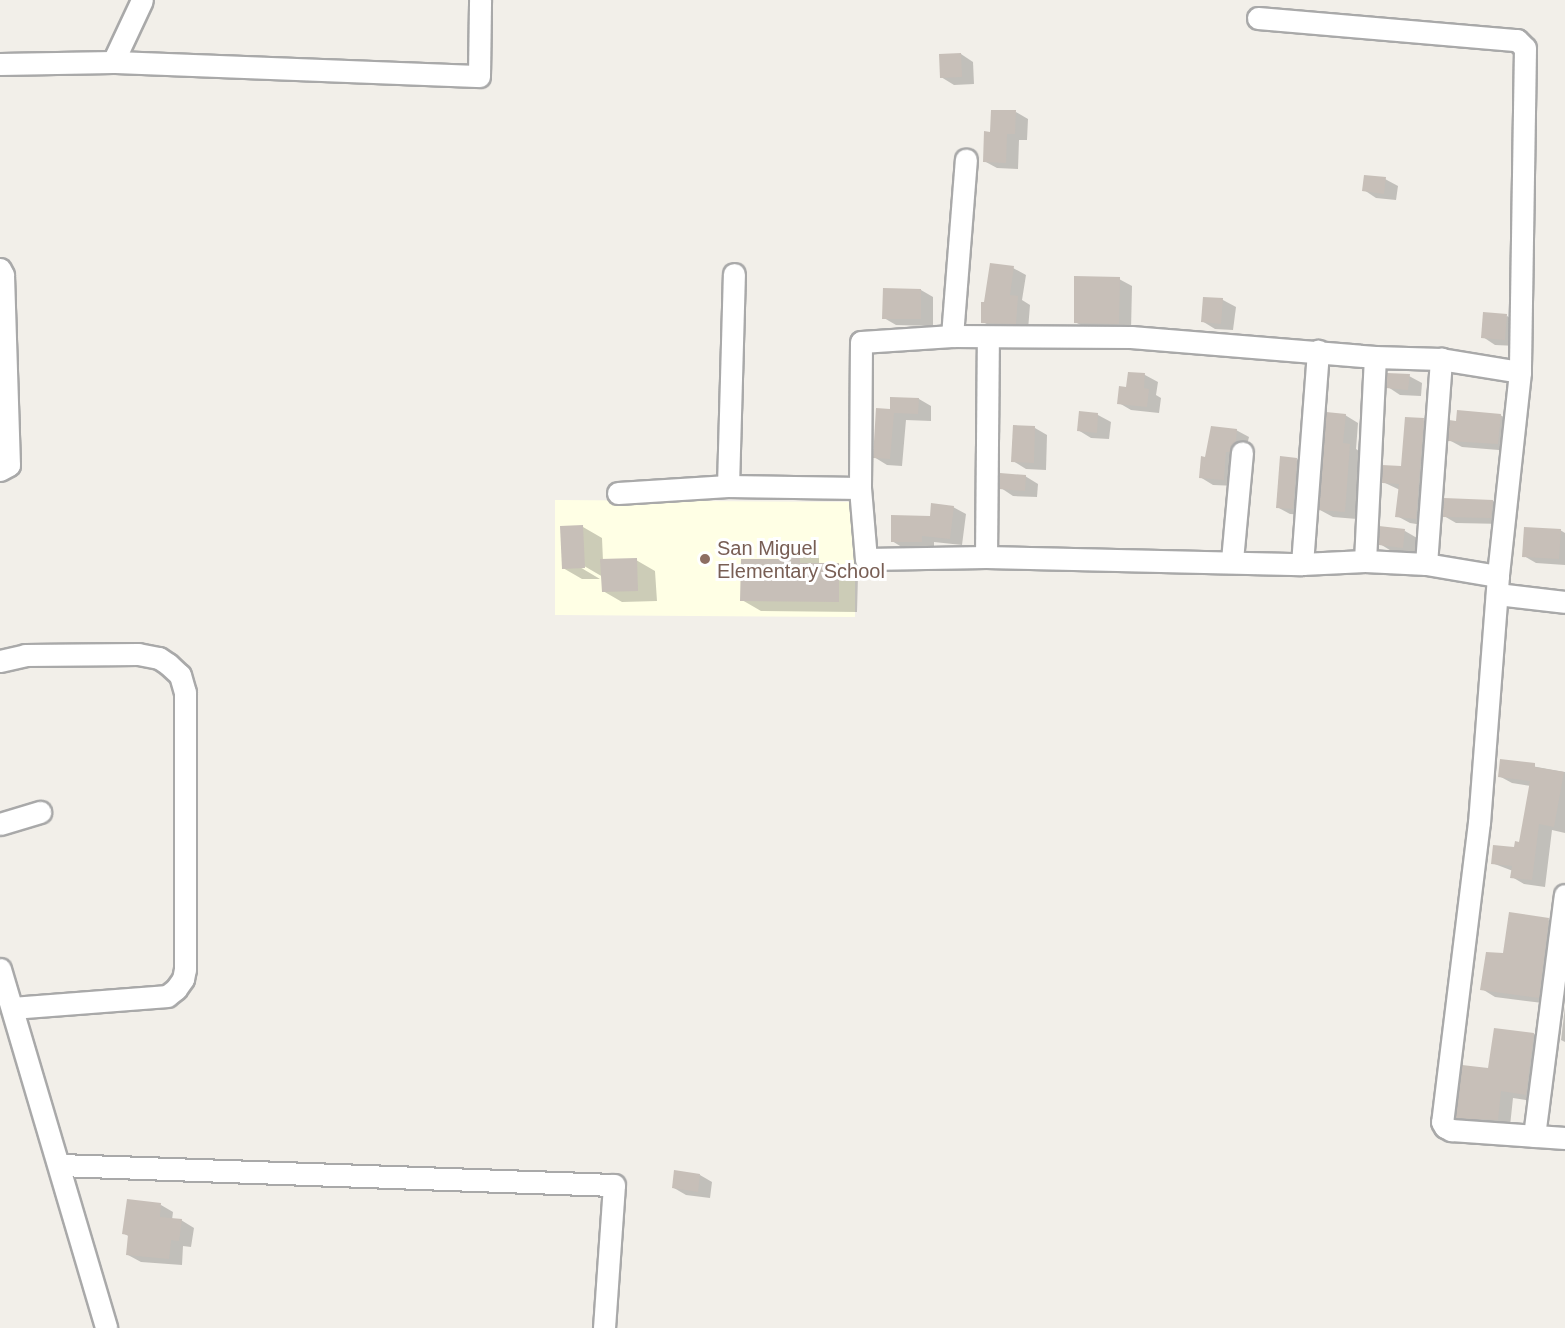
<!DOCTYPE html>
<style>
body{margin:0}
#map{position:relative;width:1565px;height:1328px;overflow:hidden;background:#f2efe9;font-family:Helvetica,sans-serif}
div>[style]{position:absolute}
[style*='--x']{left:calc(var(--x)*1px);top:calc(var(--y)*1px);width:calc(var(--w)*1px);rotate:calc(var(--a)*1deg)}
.education>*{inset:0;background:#ffffe5}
.shadow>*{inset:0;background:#0003}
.building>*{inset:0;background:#c7bfb8}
.roads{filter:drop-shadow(2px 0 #a9a9a9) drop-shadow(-2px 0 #a9a9a9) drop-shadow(0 2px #a9a9a9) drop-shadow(0 -2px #a9a9a9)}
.minor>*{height:21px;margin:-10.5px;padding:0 10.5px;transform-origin:10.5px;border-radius:10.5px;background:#fff}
.dots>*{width:16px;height:16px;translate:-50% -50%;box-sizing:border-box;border:3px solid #fff;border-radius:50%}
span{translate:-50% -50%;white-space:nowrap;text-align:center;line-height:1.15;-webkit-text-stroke:6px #fff;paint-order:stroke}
.education-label{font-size:20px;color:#785e54}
.left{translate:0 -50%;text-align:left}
</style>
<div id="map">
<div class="education">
<i style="clip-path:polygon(555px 500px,855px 502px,855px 617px,555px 615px)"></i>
</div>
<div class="shadow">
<i style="clip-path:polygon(961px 54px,973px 62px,974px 84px,954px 85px,941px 77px)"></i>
<i style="clip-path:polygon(1016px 112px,1028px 119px,1027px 140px,1019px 140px,1018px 169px,997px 168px,984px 161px,992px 134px)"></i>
<i style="clip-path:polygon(1385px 179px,1398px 186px,1396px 200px,1376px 198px,1364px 190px)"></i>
<i style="clip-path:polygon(1013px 268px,1026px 275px,1022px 300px,1030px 305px,1028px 330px,996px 329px,983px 322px)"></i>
<i style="clip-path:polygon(1119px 279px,1132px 286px,1131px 330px,1088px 329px,1075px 322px)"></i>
<i style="clip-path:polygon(921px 290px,933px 297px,933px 326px,896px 325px,884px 318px)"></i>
<i style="clip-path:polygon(1205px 298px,1223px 300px,1236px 307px,1233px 330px,1215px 329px,1202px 321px)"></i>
<i style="clip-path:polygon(1507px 316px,1519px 323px,1517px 346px,1495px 345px,1483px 337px)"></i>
<i style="clip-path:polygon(1129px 373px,1145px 375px,1158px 382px,1156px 395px,1161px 398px,1159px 413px,1131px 410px,1119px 403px,1128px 388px)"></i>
<i style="clip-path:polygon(1409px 376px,1422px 383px,1421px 396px,1400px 395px,1388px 387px)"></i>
<i style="clip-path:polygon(919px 399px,931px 406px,931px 421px,906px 420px,902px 466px,887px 465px,874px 457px,891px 411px)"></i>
<i style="clip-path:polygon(1080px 413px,1098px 415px,1111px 422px,1109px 439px,1091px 438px,1078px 430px)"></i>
<i style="clip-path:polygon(1345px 415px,1358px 423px,1356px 449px,1362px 453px,1357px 519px,1333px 517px,1320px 510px)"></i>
<i style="clip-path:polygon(1500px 415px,1513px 422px,1511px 451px,1462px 447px,1449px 440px,1458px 422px)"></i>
<i style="clip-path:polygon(1423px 420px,1436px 427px,1429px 526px,1410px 523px,1397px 516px,1400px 490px,1383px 482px,1403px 467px)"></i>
<i style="clip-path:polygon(1035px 428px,1047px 435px,1046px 470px,1026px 469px,1013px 461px)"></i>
<i style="clip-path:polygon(1236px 430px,1249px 437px,1237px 486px,1213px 485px,1200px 477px,1207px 458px)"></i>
<i style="clip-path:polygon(1297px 459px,1309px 467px,1306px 515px,1290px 514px,1277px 507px)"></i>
<i style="clip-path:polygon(1025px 476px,1038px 484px,1037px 497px,1013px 496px,1001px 488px)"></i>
<i style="clip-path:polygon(1445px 500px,1493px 501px,1505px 509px,1504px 524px,1456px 523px,1444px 516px)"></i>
<i style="clip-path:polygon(953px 507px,966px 514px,962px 545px,934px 542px,934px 549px,905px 549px,892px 541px)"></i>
<i style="clip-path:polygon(583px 527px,602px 538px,603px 561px,636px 560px,655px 571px,657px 601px,622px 602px,603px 591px,603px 577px,579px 563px,578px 566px,600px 579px,582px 579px,563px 568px)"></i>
<i style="clip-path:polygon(1560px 530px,1565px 533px,1565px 565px,1536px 563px,1524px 556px)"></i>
<i style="clip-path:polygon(1405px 531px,1417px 538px,1415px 554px,1393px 552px,1380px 544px)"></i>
<i style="clip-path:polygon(800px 544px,819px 555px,819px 564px,838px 564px,858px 576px,857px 612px,761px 611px,742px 600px)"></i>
<i style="clip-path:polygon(1502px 761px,1565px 772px,1565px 833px,1552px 830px,1545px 887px,1524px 884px,1512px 877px,1513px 871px,1492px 863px,1520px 843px,1531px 786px,1512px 783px,1499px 776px)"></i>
<i style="clip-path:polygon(1549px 920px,1561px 927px,1551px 1004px,1495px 997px,1482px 989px,1504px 955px)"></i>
<i style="clip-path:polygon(1565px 1007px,1565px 1042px,1561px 1040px)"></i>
<i style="clip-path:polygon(1495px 1029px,1534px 1034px,1546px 1041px,1539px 1102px,1513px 1098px,1510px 1126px,1470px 1124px,1457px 1117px,1489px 1070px)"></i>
<i style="clip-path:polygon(700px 1175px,712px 1182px,710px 1198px,686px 1195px,674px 1188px)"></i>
<i style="clip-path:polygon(161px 1205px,173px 1212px,172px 1220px,181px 1220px,194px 1228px,191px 1247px,183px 1246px,182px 1265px,141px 1262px,128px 1255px,130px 1237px,123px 1233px)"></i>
</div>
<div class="building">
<i style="clip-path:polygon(961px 53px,962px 77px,940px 78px,939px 54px)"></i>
<i style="clip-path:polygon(991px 110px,1016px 110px,1015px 134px,1007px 134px,1006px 163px,983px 162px,984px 131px,990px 132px)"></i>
<i style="clip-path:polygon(1364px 175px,1386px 177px,1384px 194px,1362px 191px)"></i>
<i style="clip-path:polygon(990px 263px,1014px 266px,1010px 295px,1018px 296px,1016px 324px,981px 323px,981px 302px,984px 302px)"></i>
<i style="clip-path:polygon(1074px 276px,1120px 277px,1119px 324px,1074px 323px)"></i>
<i style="clip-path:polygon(883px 288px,921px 289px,921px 319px,882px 319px)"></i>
<i style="clip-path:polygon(1203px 297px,1223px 298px,1221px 324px,1201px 322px)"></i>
<i style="clip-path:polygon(1483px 312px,1507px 314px,1505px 340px,1481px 338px)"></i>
<i style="clip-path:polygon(1128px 372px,1145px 373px,1144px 388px,1149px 389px,1147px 407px,1117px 404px,1119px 386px,1126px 387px)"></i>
<i style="clip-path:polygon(1387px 373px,1410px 374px,1408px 390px,1386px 388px)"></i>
<i style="clip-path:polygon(890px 397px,919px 398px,918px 414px,894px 413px,890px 459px,873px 458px,876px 408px,890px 409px)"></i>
<i style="clip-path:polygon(1457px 410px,1501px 414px,1498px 444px,1448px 441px,1449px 420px,1456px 421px)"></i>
<i style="clip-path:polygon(1079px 411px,1098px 413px,1097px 433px,1077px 431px)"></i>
<i style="clip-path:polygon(1326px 412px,1346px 414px,1343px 443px,1350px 444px,1345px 512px,1319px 510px)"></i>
<i style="clip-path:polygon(1405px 417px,1424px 418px,1416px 519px,1395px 517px,1399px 484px,1382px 483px,1382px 465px,1401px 466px)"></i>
<i style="clip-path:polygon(1013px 425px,1035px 426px,1034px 463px,1011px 462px)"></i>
<i style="clip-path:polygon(1211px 426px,1237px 429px,1236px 441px,1229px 452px,1226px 452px,1224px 480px,1199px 478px,1201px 456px,1205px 457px)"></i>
<i style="clip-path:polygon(1280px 456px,1297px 458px,1293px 509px,1276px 508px)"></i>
<i style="clip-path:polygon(1000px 473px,1026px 475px,1025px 491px,999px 489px)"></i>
<i style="clip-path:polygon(1444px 498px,1493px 500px,1491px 518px,1442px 517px)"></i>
<i style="clip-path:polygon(931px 503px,954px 506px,950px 539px,922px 536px,922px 542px,891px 542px,891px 515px,930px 516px)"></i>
<i style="clip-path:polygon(583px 525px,585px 568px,562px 569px,560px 526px)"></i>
<i style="clip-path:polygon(1379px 526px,1405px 529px,1403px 548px,1379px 545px)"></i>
<i style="clip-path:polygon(1524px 527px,1561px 529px,1559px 559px,1522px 557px)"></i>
<i style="clip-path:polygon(781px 542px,800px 542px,800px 563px,839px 563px,839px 602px,740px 601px,741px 559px,781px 559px)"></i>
<i style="clip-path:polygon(637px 558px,638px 591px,602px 592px,600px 559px)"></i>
<i style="clip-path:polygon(1500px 759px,1535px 763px,1535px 767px,1564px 772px,1554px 827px,1539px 824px,1532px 880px,1510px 878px,1512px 866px,1491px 864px,1493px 845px,1514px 847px,1515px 841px,1519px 842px,1530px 781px,1498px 777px)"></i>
<i style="clip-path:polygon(1509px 912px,1549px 918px,1539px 998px,1480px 990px,1486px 952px,1503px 953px)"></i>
<i style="clip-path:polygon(1494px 1028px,1534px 1033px,1526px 1095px,1501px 1091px,1498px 1120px,1455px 1118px,1462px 1065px,1488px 1068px)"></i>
<i style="clip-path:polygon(674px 1170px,700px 1174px,698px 1192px,672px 1188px)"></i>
<i style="clip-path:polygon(127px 1199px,161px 1203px,160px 1217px,182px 1219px,179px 1241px,171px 1240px,169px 1259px,126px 1255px,128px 1235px,122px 1234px)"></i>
</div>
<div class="roads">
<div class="minor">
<i style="--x:1258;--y:18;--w:260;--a:4.9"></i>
<i style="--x:1517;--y:40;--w:11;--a:45"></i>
<i style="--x:1525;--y:48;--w:324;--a:90.9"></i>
<i style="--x:1520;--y:372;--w:80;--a:-170.7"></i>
<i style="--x:1441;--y:359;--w:66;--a:-178.3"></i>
<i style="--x:1375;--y:357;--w:245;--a:-175.3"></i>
<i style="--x:1131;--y:337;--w:179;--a:-179.7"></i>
<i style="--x:952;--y:336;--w:91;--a:176.2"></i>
<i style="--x:861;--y:342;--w:146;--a:90.4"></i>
<i style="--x:860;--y:488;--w:71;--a:85.2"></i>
<i style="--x:866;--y:559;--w:120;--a:-1"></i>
<i style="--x:986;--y:557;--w:316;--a:1.3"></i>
<i style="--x:1302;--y:564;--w:63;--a:-2.7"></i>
<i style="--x:1365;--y:561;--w:61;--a:2.8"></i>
<i style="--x:1426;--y:564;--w:73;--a:9.5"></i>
<i style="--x:113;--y:62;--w:68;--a:-64.9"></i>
<i style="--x:0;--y:64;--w:113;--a:-1"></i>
<i style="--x:113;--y:62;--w:366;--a:2.2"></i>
<i style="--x:479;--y:76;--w:76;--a:-89.2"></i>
<i style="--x:0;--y:269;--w:7;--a:63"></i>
<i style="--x:3;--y:275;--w:190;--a:88.2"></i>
<i style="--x:9;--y:465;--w:10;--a:151"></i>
<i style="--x:952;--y:336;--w:177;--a:-85.5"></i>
<i style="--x:1520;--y:372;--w:205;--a:96.2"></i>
<i style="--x:1498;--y:576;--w:247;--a:94.4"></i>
<i style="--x:1479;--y:822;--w:302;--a:97"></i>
<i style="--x:1442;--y:1122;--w:6;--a:59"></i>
<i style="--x:1445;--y:1127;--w:7;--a:27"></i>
<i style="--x:1451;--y:1130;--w:114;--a:4"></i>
<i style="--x:728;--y:486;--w:212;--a:-88.4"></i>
<i style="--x:618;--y:493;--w:110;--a:-3.6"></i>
<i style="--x:728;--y:486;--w:132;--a:0.9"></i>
<i style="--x:986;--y:557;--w:219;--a:-89.5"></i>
<i style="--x:1232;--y:560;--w:108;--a:-84.7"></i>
<i style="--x:1365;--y:561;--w:204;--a:-87.2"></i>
<i style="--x:1302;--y:564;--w:214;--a:-85.7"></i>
<i style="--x:1426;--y:564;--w:206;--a:-85.8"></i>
<i style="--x:1497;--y:594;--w:68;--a:6.7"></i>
<i style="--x:0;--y:661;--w:26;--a:-13"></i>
<i style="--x:25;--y:655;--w:113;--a:-0.5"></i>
<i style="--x:138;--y:654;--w:21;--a:11"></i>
<i style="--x:159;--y:658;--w:11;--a:34"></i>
<i style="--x:168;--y:664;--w:16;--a:43"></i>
<i style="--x:180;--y:675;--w:18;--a:74"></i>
<i style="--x:185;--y:692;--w:277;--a:90"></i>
<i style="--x:185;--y:969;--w:10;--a:101"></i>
<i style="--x:183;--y:979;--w:12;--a:125"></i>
<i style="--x:176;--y:989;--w:11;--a:142"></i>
<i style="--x:167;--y:996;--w:155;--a:175.6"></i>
<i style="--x:0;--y:824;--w:42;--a:-16.7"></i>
<i style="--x:0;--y:969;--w:374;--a:73.5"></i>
<i style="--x:1534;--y:1136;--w:243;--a:-82.7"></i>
<i style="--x:60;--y:1165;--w:554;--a:2.07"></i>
<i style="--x:614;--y:1185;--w:143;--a:94"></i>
</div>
</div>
<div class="dots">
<i style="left:705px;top:559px;background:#8d6e63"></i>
</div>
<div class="education-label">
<span class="left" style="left:717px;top:560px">San Miguel<br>Elementary School</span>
</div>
</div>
